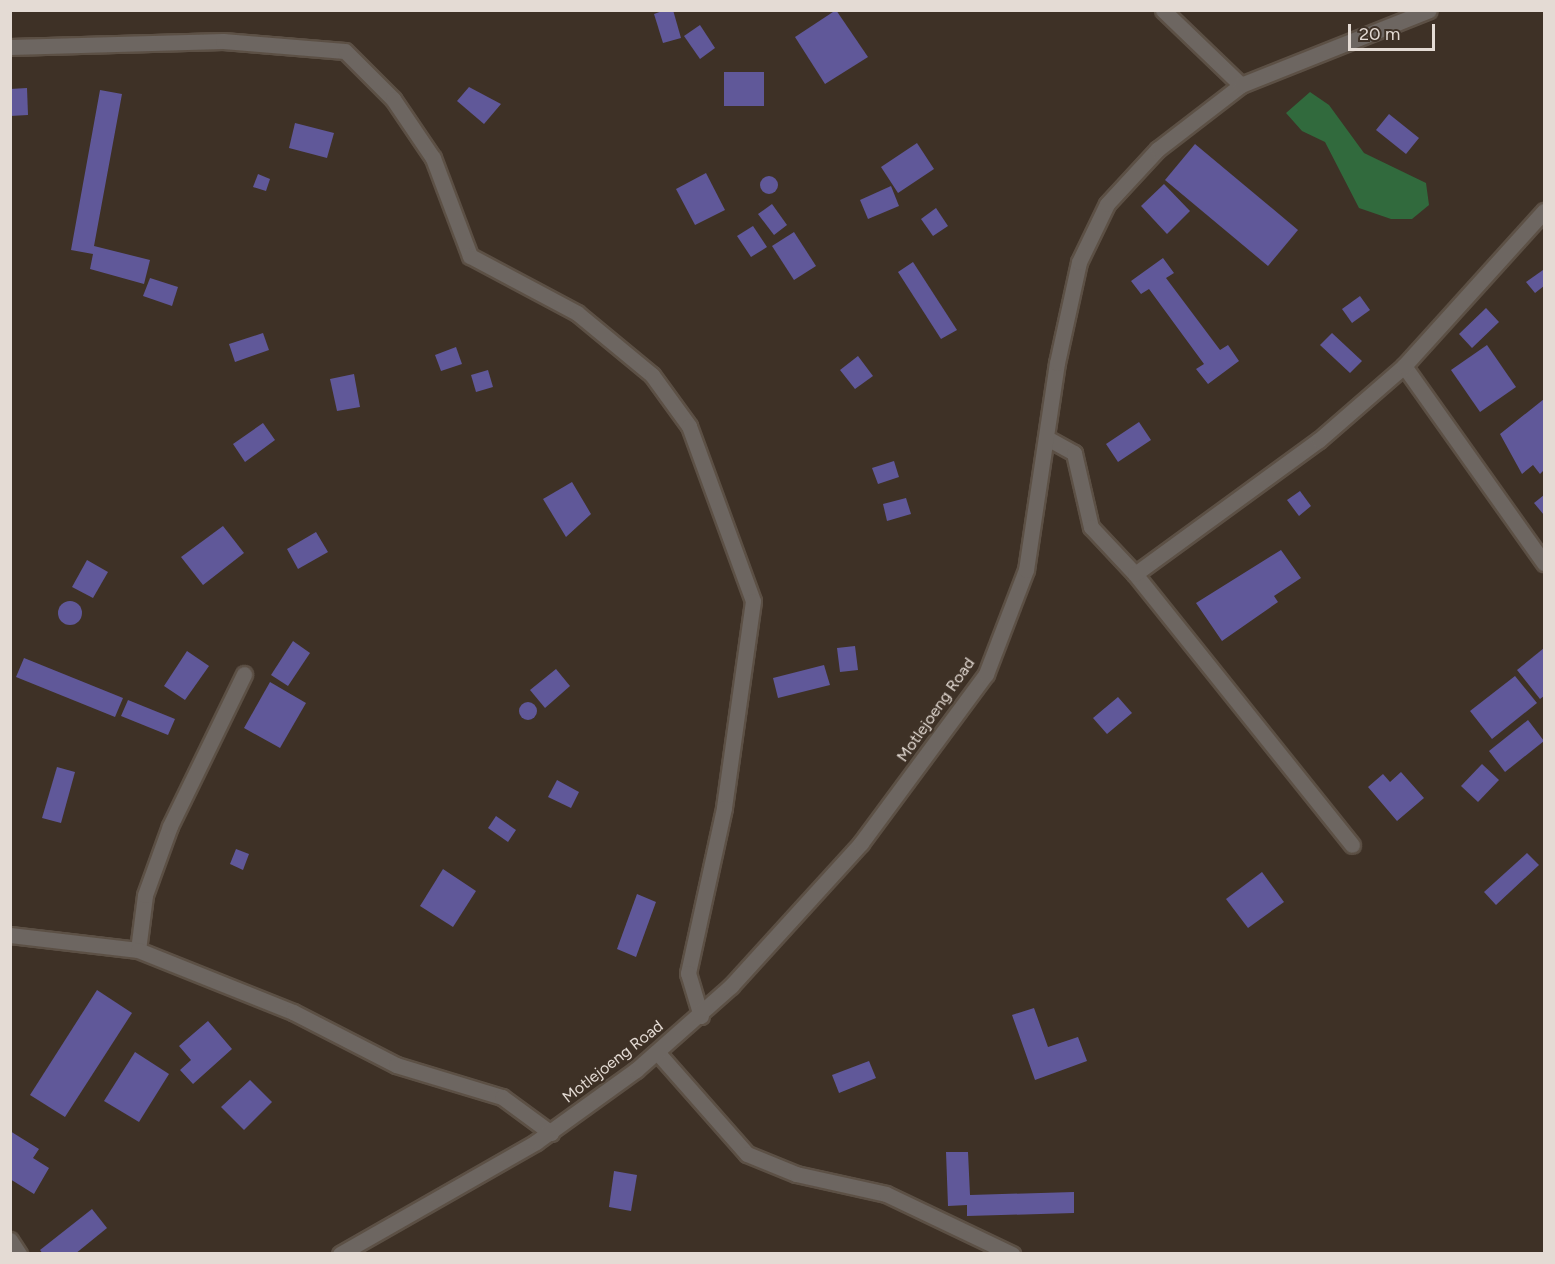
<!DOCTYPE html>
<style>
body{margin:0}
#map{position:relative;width:1555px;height:1264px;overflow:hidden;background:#3e3126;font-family:Figtree,sans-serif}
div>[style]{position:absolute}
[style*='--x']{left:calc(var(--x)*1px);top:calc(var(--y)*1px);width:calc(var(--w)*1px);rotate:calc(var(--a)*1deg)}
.green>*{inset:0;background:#316a3d}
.building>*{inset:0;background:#605899}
.round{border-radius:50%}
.roads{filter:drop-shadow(2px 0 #5c5045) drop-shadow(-2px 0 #5c5045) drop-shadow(0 2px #5c5045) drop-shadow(0 -2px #5c5045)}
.lane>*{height:15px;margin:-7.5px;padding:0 7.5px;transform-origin:7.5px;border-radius:7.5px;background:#6d6661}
.street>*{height:15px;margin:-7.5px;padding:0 7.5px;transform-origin:7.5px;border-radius:7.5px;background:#6d6661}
span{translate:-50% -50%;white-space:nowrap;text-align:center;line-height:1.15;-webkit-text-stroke:4.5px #3e3126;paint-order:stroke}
.street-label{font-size:16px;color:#e4dbd4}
.frame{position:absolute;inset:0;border:12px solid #e4dbd4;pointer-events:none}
.scale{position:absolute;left:1348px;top:24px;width:87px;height:27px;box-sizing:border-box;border:3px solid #e4dbd4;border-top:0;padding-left:8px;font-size:18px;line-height:21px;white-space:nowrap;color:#e4dbd4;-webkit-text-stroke:4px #3e3126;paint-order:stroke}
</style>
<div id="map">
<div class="green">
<i style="clip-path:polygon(1310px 92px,1329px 105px,1364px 153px,1426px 183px,1429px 205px,1412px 219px,1391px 219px,1359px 208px,1325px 142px,1302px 131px,1286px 113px)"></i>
</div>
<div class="building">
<i style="clip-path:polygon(665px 10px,673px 10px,681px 38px,663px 43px,654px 14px)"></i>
<i style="clip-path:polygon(836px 10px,868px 57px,825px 84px,795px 37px)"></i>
<i style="clip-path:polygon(700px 25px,715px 48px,700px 59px,684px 36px)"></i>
<i style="clip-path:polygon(724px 72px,764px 72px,764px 106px,724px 106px)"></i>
<i style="clip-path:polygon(469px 87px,501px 104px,484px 124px,457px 101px)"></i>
<i style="clip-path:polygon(27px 88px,28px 115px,10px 116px,10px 89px)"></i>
<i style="clip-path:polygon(100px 90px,122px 94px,94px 246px,150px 260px,144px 284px,90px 269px,93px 254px,71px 250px)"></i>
<i style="clip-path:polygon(1389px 114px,1419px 138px,1406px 154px,1376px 130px)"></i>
<i style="clip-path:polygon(295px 123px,334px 133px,327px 158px,289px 148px)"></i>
<i style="clip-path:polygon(917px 143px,934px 169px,898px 193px,881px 167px)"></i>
<i style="clip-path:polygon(1195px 144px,1298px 230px,1268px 266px,1165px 180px)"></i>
<i style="clip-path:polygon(706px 173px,725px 210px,695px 225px,676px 189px)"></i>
<i style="clip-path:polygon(258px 174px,270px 179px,266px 191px,253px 187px)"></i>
<i class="round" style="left:760px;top:176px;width:18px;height:18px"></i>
<i style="clip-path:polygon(1164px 184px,1190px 211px,1167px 234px,1141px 206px)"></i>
<i style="clip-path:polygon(891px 186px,899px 206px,868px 219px,860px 200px)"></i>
<i style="clip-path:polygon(772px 204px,787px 225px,774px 235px,758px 214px)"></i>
<i style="clip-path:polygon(936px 208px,948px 226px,933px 236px,921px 219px)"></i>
<i style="clip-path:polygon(753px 226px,767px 247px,751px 257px,737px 236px)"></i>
<i style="clip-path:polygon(794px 232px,816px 266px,794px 280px,772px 246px)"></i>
<i style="clip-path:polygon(1163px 258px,1174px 273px,1166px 278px,1220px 350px,1228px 345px,1239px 361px,1208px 384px,1196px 369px,1204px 364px,1149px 289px,1141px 294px,1131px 281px)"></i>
<i style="clip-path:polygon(913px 262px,957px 330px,941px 339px,898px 272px)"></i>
<i style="clip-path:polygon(1543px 270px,1544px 286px,1535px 293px,1526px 282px)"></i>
<i style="clip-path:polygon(150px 278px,178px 287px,172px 306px,143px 296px)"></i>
<i style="clip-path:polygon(1360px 296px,1370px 310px,1352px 323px,1342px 309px)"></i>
<i style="clip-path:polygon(1486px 308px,1499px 322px,1472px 348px,1459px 334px)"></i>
<i style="clip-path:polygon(263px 333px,269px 350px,235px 362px,229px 344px)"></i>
<i style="clip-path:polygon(1332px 333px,1362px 361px,1350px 373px,1320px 345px)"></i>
<i style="clip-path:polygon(1487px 345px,1516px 387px,1480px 412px,1451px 370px)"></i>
<i style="clip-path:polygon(456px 347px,462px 364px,441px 371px,435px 355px)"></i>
<i style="clip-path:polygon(858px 356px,873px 376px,855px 389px,840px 370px)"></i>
<i style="clip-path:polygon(488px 370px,493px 387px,476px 392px,471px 375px)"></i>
<i style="clip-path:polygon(354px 374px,360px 407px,337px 411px,330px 379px)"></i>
<i style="clip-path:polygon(1544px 399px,1544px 470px,1540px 474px,1533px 465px,1522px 474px,1500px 434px)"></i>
<i style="clip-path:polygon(1139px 422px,1151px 440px,1118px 462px,1106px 444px)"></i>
<i style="clip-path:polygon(263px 423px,275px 440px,245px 462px,233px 444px)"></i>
<i style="clip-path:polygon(894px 461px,899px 477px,878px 484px,872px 468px)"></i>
<i style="clip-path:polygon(572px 482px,591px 514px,566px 537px,543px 499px)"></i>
<i style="clip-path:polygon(1300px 491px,1311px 506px,1299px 516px,1287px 500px)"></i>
<i style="clip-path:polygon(1544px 495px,1544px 515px,1534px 503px)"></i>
<i style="clip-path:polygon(906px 498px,911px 514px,887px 521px,883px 504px)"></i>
<i style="clip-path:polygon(223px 526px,244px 553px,203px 585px,181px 557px)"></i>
<i style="clip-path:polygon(316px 532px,328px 552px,298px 569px,287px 549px)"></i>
<i style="clip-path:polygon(1281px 550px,1301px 578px,1274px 596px,1278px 602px,1222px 641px,1196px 603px)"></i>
<i style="clip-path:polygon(87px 560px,108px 572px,93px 598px,72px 587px)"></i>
<i class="round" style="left:58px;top:601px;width:24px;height:24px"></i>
<i style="clip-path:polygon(293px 641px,310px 653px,288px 686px,271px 675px)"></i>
<i style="clip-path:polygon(855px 646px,858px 670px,840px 672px,837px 648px)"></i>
<i style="clip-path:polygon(1544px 648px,1544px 696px,1540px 699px,1517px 670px)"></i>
<i style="clip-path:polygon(187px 651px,209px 666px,185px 700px,164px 686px)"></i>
<i style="clip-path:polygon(24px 658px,123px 698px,115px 717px,16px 677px)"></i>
<i style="clip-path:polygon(824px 665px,830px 685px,778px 698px,773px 678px)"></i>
<i style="clip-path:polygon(556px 669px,570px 686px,545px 708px,530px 690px)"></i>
<i style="clip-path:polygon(1515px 676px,1537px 703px,1492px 739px,1470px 711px)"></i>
<i style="clip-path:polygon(270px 682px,306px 703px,280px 748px,244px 728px)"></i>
<i style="clip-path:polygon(1118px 697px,1132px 713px,1107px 734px,1093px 718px)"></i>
<i style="clip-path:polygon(128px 700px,175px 719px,168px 735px,121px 716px)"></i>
<i class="round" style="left:519px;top:702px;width:18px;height:18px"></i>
<i style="clip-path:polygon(1528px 720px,1544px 741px,1505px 772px,1489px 751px)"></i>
<i style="clip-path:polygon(1482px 764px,1499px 780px,1478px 802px,1461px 786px)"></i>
<i style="clip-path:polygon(57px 767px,75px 772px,61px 823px,42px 818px)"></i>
<i style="clip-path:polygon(1401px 772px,1424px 798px,1397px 821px,1368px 787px,1383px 774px,1390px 782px)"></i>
<i style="clip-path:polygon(557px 780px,579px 792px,571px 808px,548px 797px)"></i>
<i style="clip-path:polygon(496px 816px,516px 830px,508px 842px,488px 828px)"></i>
<i style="clip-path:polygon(236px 849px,249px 854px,243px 870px,230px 864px)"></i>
<i style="clip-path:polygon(1527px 853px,1539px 865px,1496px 905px,1484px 892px)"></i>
<i style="clip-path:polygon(443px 869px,476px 891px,453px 927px,420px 906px)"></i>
<i style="clip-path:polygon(1262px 872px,1284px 902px,1248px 928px,1226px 899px)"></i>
<i style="clip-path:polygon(637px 894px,656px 902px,636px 957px,617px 949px)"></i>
<i style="clip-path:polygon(97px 990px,132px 1013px,65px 1117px,30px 1095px)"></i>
<i style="clip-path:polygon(1034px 1008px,1048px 1047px,1078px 1037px,1087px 1061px,1035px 1080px,1012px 1015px)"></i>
<i style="clip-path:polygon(208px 1021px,232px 1049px,193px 1084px,180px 1070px,191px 1060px,179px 1046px)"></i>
<i style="clip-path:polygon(135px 1052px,169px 1074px,139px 1122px,104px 1101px)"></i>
<i style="clip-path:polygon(869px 1061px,876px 1078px,839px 1093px,832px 1075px)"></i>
<i style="clip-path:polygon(250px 1080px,272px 1102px,244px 1130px,221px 1107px)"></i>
<i style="clip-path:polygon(10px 1131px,39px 1149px,33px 1158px,49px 1168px,34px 1194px,10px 1179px)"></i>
<i style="clip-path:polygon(946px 1152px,968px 1152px,970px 1195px,1074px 1192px,1074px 1213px,967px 1216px,967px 1205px,948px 1206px)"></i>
<i style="clip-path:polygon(614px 1171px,637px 1175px,631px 1211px,609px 1207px)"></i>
<i style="clip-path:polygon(92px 1209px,107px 1228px,75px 1254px,43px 1254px,40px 1250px)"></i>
</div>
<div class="roads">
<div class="lane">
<i style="--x:1404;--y:366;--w:242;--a:54.6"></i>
<i style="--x:1135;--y:574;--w:347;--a:51.3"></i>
<i style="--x:138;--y:950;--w:55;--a:-82.7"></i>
<i style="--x:145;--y:895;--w:73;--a:-70.1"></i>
<i style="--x:170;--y:826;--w:169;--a:-64"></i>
<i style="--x:657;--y:1052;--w:136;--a:48.6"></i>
<i style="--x:747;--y:1154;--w:53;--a:22.2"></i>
<i style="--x:796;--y:1174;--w:92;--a:12.5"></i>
<i style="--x:886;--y:1194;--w:140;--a:25.5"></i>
</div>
<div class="street">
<i style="--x:1163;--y:10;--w:108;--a:43.9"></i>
<i style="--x:10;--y:47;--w:213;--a:-1.6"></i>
<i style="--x:223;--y:41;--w:122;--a:4.7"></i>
<i style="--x:345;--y:51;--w:68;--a:45"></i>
<i style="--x:393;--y:99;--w:71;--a:55.9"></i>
<i style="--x:433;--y:158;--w:105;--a:69.3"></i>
<i style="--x:470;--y:256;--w:121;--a:28"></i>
<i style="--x:577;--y:313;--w:97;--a:39.6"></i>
<i style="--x:652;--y:375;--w:63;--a:54"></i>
<i style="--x:689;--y:426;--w:186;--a:69.9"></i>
<i style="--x:753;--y:601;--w:209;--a:98"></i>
<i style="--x:724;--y:808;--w:169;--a:102.3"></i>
<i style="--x:688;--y:973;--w:45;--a:73.2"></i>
<i style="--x:1047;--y:438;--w:31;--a:29"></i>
<i style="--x:1074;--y:453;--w:76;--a:77.1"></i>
<i style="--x:1091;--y:527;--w:64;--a:46.9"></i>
<i style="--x:1135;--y:574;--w:228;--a:-36.1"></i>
<i style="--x:1319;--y:440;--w:113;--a:-41"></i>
<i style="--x:1404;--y:366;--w:209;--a:-47.9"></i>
<i style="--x:10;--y:935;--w:129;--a:6.7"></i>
<i style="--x:138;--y:950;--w:167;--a:21.8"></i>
<i style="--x:293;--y:1012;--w:116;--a:27.2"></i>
<i style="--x:396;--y:1065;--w:111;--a:16.8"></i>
<i style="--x:502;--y:1097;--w:61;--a:36.3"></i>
<i style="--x:10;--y:1240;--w:17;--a:57"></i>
<i style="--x:340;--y:1254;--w:226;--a:-29.7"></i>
<i style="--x:536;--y:1142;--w:123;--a:-35.8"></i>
<i style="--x:636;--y:1070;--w:127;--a:-41.5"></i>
<i style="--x:731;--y:986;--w:193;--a:-47.7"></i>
<i style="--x:861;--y:843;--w:210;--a:-53.5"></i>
<i style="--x:986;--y:674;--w:111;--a:-69"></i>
<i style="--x:1026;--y:570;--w:209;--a:-81.5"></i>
<i style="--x:1057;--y:363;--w:103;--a:-77.7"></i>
<i style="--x:1079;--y:262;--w:64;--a:-64.2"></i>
<i style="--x:1107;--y:204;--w:75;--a:-47.2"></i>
<i style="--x:1158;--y:149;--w:105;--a:-37.6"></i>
<i style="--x:1241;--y:85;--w:202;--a:-21.7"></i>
</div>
</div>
<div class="street-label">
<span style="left:936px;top:710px;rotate:-55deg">Motlejoeng Road</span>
<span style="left:613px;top:1062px;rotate:-38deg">Motlejoeng Road</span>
</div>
<div class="frame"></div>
<div class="scale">20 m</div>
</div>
